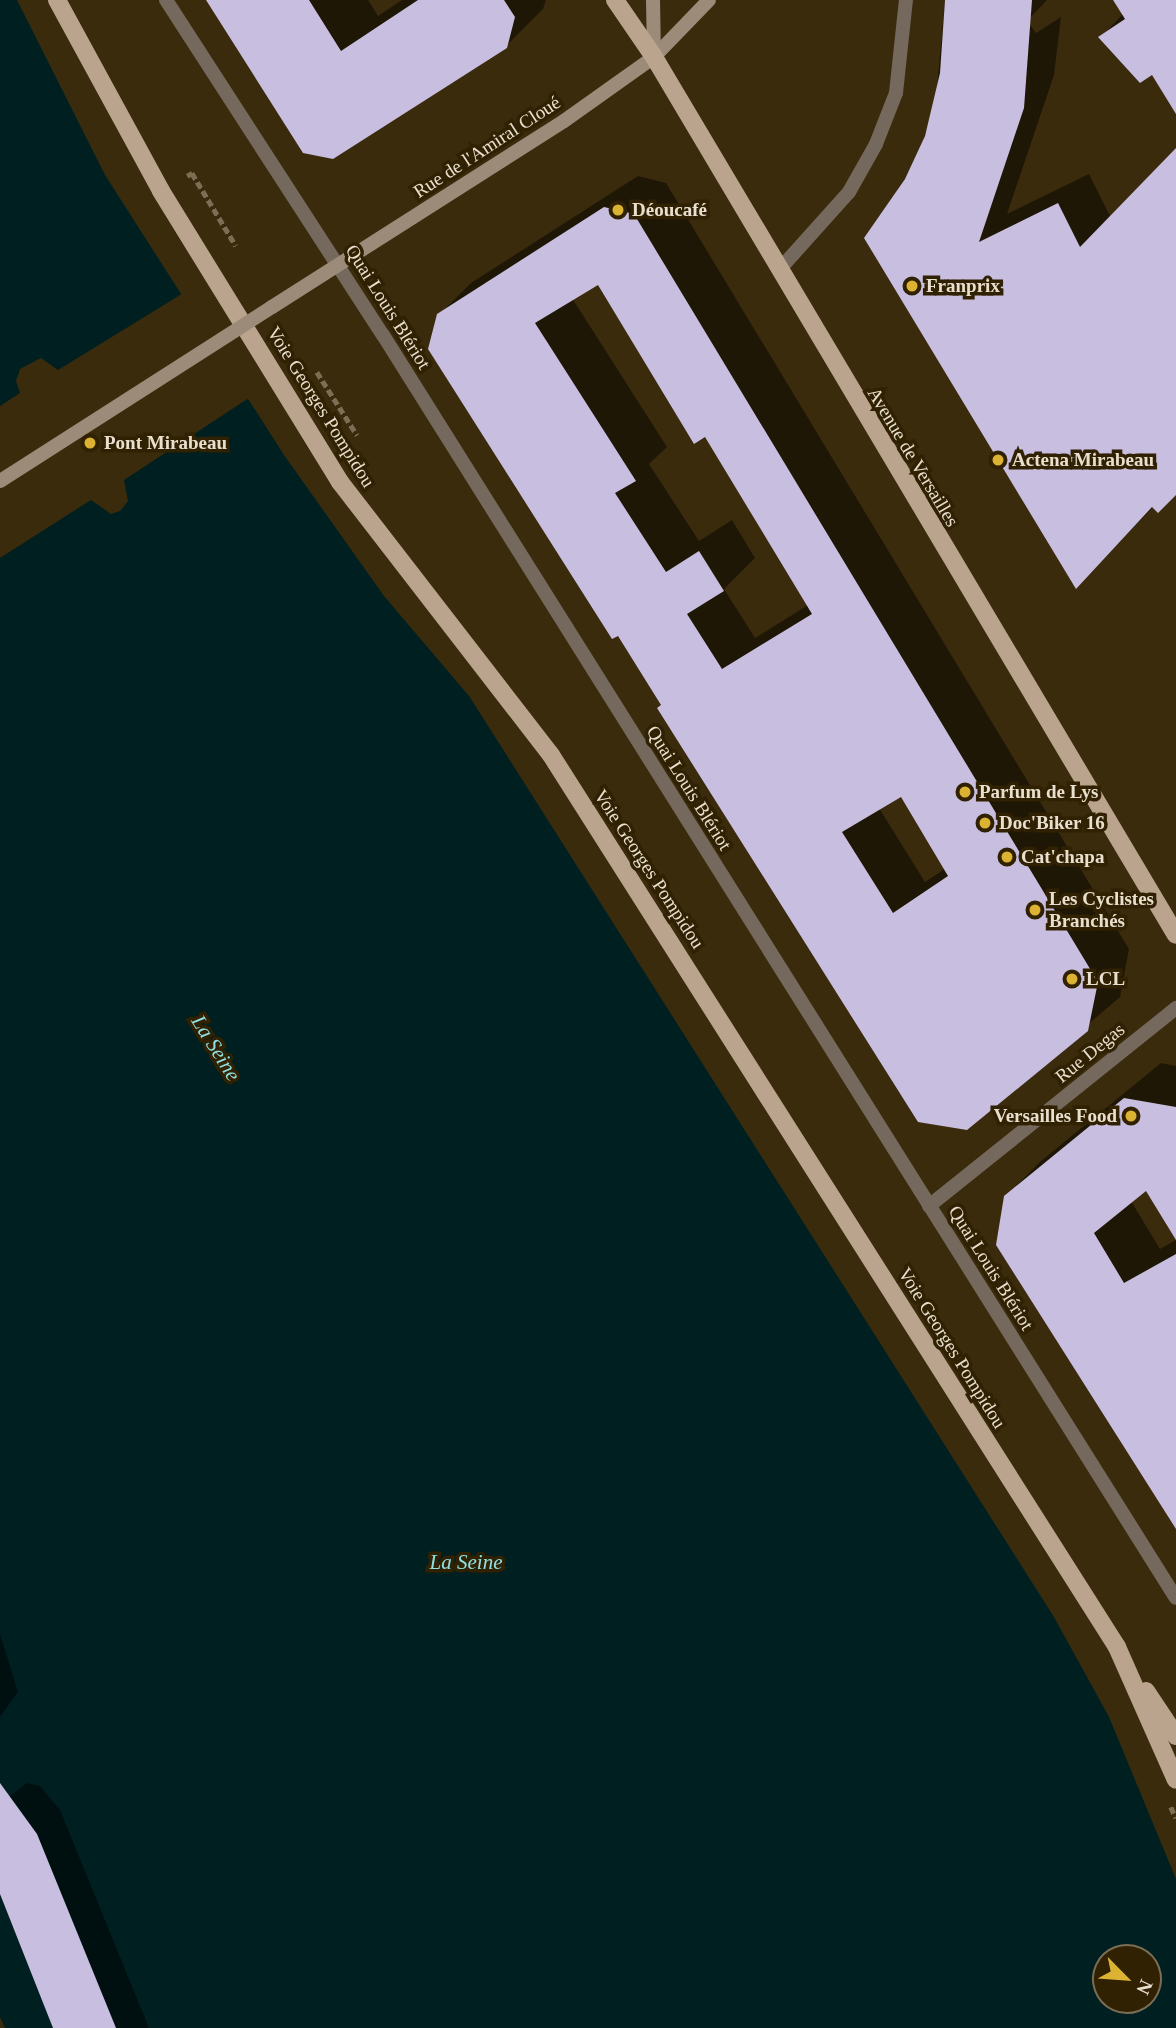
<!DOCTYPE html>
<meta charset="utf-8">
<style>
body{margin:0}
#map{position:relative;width:1176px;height:2028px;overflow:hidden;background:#3b2b0d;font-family:Georgia,serif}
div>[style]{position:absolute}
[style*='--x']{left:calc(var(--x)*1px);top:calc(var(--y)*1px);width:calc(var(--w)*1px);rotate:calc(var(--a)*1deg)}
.water>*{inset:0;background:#001f20}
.pier>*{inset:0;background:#3b2b0d}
.shadow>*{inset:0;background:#0007}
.building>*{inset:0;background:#c8bee0}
.path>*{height:4.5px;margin-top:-2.25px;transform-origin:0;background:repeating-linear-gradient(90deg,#7c6e55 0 7px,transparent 0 10.5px)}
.lane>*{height:14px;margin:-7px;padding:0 7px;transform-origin:7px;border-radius:7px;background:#75695e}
.street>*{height:14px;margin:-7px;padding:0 7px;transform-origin:7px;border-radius:7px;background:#75695e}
.secondary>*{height:14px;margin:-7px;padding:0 7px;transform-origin:7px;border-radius:7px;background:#9c8b79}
.primary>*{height:18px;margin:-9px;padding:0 9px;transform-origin:9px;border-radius:9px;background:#bba48e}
.secondary-bridge>*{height:14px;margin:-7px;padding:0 7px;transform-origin:7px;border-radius:7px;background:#9c8b79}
.dots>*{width:19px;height:19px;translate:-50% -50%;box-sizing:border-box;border:4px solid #302103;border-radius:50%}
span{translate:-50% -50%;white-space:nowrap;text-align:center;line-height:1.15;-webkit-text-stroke:7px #302103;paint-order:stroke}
.street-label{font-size:19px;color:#e9dfce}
.poi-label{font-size:19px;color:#e9dfce;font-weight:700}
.left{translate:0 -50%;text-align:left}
.right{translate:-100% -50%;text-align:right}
.water-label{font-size:21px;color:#8fe0e2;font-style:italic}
.north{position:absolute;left:1092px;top:1944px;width:70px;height:70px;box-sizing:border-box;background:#302103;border:2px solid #7a6d54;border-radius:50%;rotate:115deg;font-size:19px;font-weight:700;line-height:28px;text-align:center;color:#e9dfce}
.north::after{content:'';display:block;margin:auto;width:24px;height:32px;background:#dcb233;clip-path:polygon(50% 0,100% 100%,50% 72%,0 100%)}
</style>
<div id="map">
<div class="water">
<i style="clip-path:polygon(evenodd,0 0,17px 0,105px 175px,284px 455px,384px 596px,469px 696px,1054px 1617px,1109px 1717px,1176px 1879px,1176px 2028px,5px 2028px,0 2017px,0 0,1106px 1958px,1148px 1958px,1148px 2000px,1106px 2000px,1106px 1958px)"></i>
</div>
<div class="pier">
<i style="clip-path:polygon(185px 292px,252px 396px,124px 480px,128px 501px,120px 511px,111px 514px,91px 500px,0 558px,0 406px,20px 393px,16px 381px,20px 369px,41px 358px,58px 370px)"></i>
</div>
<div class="shadow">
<i style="clip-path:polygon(207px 0,368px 0,378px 16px,402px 0,546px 0,543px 9px,506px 46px,333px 158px)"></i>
<i style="clip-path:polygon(945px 0,1047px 0,1027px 21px,1036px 33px,1061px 17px,1054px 75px,1007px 214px,1089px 174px,1111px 218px,1176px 151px,1176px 493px,1154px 506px,1077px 586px,866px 239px,917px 160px,936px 99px)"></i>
<i style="clip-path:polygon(1115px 0,1176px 0,1176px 110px,1153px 72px,1101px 37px,1123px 14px)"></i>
<i style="clip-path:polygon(evenodd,638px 176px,666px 183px,1129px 949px,1120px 997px,967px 1128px,663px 705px,439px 315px,471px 283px,638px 176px,598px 282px,706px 435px,808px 605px,755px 638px,724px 589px,755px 558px,732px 520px,699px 541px,649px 464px,667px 447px,572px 298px,598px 282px,638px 176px,902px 795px,946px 868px,925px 882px,879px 808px,902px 795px)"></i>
<i style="clip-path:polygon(1161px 1063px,1176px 1066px,1176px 1236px,1146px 1188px,1131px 1201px,1160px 1249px,1176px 1240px,1176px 1525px,1005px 1197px,1041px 1161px)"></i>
<i style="clip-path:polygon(0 1634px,18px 1692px,0 1717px)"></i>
<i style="clip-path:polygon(27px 1783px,40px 1786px,60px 1810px,149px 2028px,55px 2028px,0 1889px,0 1804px)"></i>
</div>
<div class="building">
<i style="clip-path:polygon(206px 0,309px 0,341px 51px,418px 0,504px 0,515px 17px,507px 48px,333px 159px,303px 153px)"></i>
<i style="clip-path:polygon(945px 0,1032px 0,1024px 108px,979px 242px,1058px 203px,1080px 247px,1176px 148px,1176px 495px,1158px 513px,1152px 507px,1076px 589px,864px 238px,905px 179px,925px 136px,940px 73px)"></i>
<i style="clip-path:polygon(1113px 0,1176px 0,1176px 114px,1152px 75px,1140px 83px,1098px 37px,1125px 19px)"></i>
<i style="clip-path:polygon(evenodd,604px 207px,634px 214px,1098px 982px,1088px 1031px,967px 1130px,918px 1122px,657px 708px,661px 705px,618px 636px,612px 639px,428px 349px,437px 314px,604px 207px,598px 285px,694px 444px,705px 437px,812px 614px,722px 669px,687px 614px,724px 591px,699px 551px,666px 572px,615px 493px,636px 481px,535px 323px,598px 285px,604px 207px,901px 797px,948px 876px,893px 913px,842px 832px,901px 797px)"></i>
<i style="clip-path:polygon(1124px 1098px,1176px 1107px,1176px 1240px,1146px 1191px,1094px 1233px,1124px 1283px,1176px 1254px,1176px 1529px,996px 1245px,1004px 1196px)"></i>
<i style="clip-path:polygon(0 1783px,37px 1834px,116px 2028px,53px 2028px,0 1894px)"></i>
</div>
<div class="path">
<i style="--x:187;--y:176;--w:6;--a:-31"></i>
<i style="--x:192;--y:173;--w:85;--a:58.9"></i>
<i style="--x:317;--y:372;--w:75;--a:57.6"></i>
<i style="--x:1171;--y:1807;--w:12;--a:66"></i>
</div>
<div class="lane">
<i style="--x:779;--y:270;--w:105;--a:-48.1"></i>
<i style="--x:849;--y:192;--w:55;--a:-60.6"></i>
<i style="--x:876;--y:144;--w:55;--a:-68.6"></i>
<i style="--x:896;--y:93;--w:94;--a:-83.9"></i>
</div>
<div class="street">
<i style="--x:166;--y:0;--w:399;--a:57.1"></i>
<i style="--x:383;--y:335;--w:1491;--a:57.88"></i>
<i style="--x:929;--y:1206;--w:317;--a:-38.7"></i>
</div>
<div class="secondary">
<i style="--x:653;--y:0;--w:57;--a:89"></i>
<i style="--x:272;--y:307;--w:346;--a:-32.5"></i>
<i style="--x:564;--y:121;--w:110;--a:-35.4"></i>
<i style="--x:654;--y:57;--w:79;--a:-46"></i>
</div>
<div class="primary">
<i style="--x:57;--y:0;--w:217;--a:61.4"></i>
<i style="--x:161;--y:191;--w:342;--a:58.4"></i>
<i style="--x:340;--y:482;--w:345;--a:52.3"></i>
<i style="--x:551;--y:755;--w:1056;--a:57.6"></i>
<i style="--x:1117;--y:1647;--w:145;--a:66.1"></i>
<i style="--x:615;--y:0;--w:69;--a:55.6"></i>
<i style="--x:654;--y:57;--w:1021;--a:59.27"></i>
<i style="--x:1146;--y:1691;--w:54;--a:56.3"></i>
</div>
<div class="secondary-bridge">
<i style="--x:0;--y:481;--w:323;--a:-32.6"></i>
</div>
<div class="dots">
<i style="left:618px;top:210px;background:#dcb233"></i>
<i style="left:912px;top:286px;background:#dcb233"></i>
<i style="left:90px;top:443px;background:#dcb233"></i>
<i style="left:998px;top:460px;background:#dcb233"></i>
<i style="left:965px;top:792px;background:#dcb233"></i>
<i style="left:985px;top:823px;background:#dcb233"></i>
<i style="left:1007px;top:857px;background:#dcb233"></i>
<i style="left:1035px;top:910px;background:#dcb233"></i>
<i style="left:1072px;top:979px;background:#dcb233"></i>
<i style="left:1131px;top:1116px;background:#dcb233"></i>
</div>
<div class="street-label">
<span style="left:487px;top:147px;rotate:-33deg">Rue de l'Amiral Cloué</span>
<span style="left:388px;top:307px;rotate:58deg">Quai Louis Blériot</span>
<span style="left:321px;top:407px;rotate:58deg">Voie Georges Pompidou</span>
<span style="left:913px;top:457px;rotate:59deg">Avenue de Versailles</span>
<span style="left:689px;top:788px;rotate:58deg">Quai Louis Blériot</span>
<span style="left:649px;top:869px;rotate:57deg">Voie Georges Pompidou</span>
<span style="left:1090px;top:1053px;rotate:-39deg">Rue Degas</span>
<span style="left:991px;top:1268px;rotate:58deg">Quai Louis Blériot</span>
<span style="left:952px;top:1348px;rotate:58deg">Voie Georges Pompidou</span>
</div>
<div class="poi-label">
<span class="left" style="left:632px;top:210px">Déoucafé</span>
<span class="left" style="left:926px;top:286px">Franprix</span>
<span class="left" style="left:104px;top:443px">Pont Mirabeau</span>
<span class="left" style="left:1012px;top:460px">Actena Mirabeau</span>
<span class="left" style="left:979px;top:792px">Parfum de Lys</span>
<span class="left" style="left:999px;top:823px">Doc'Biker 16</span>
<span class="left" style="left:1021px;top:857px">Cat'chapa</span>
<span class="left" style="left:1049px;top:910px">Les Cyclistes<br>Branchés</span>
<span class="left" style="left:1086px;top:979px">LCL</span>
<span class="right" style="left:1117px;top:1116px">Versailles Food</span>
</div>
<div class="water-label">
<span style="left:216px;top:1048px;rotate:58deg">La Seine</span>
<span style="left:466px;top:1562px">La Seine</span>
</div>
<div class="north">N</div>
</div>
